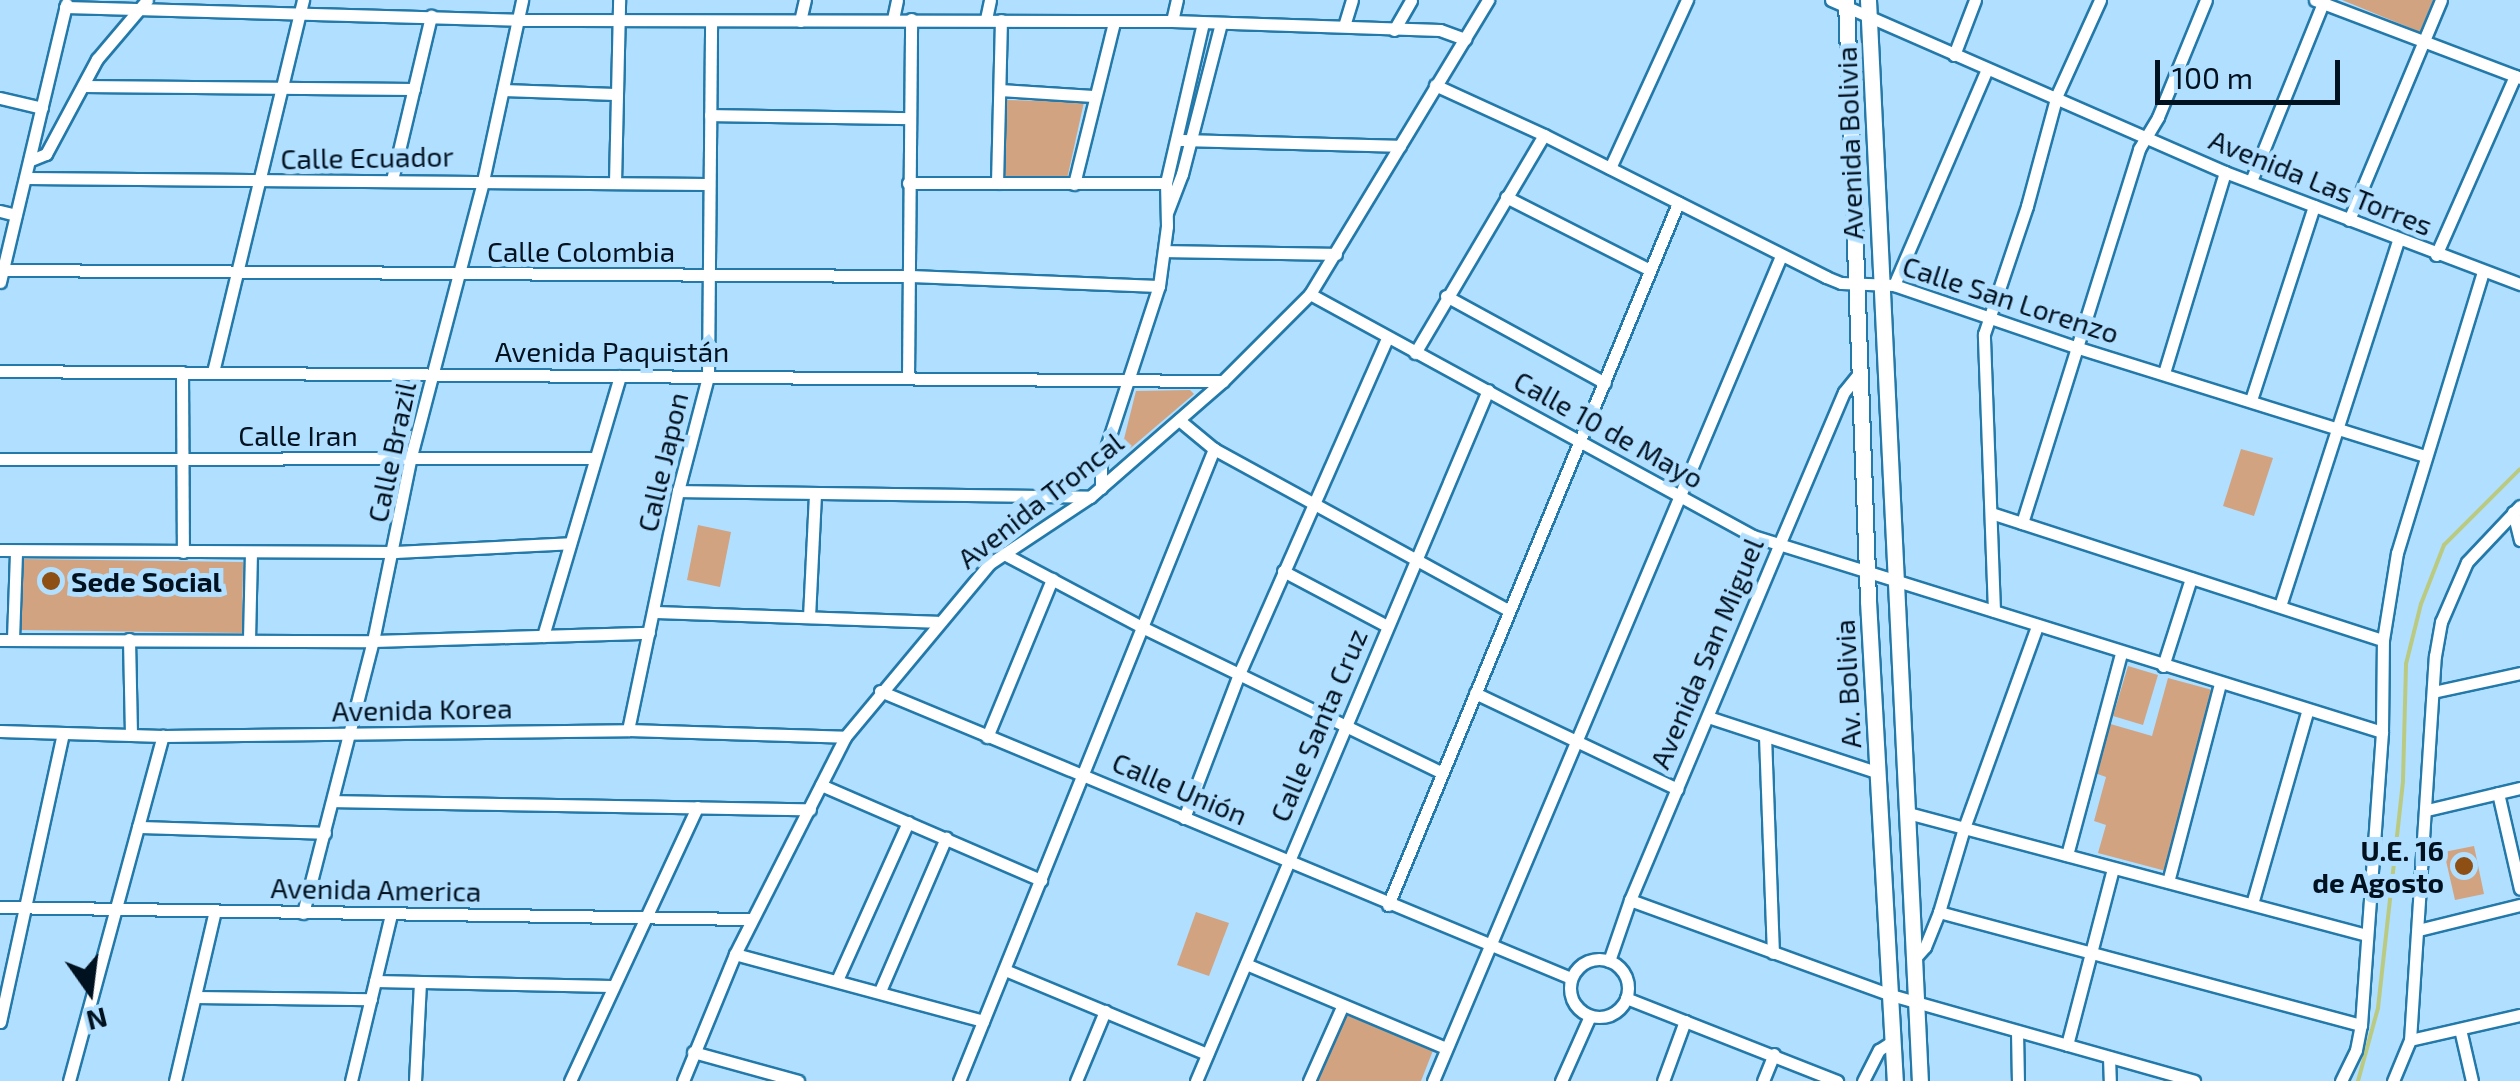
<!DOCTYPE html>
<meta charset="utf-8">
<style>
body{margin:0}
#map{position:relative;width:2520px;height:1081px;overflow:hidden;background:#b1dfff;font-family:"Exo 2",sans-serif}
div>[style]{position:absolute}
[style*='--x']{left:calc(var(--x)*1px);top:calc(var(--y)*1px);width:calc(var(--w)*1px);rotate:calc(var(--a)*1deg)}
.green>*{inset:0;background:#d1a381}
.stream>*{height:4px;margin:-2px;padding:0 2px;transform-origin:2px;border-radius:2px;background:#bbca81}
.roads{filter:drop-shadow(2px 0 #2379a9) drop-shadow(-2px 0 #2379a9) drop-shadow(0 2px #2379a9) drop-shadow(0 -2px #2379a9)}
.street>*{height:11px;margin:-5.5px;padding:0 5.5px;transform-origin:5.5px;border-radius:5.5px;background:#fff}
.street>.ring{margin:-5.5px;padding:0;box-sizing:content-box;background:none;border:11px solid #fff;border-radius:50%}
.secondary>*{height:15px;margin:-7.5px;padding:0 7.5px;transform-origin:7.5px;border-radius:7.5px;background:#fff}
.dots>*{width:28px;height:28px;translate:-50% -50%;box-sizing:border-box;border:5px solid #b1dfff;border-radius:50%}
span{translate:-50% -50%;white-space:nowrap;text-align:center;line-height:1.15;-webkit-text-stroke:10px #b1dfff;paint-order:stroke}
.street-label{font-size:28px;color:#001120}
.poi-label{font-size:28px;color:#001120;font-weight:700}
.left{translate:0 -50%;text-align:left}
.right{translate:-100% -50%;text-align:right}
.north{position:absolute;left:40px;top:941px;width:100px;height:100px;-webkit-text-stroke:8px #b1dfff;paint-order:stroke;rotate:166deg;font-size:28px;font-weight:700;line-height:40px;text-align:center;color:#001120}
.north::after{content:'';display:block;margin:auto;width:35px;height:45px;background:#001120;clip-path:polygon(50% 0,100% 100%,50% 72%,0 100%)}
.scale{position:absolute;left:2155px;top:60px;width:185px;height:45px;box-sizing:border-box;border:5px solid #001120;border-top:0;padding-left:12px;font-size:30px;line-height:35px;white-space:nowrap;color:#001120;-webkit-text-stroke:8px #b1dfff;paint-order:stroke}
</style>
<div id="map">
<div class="green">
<i style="clip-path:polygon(2342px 0,2433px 0,2420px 32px)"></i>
<i style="clip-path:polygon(1003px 100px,1084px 102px,1067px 179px,1002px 179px)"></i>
<i style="clip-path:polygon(1190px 390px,1194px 394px,1126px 452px,1121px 451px,1136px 391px)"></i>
<i style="clip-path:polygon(2241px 449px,2273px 458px,2254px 516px,2223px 506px)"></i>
<i style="clip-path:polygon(698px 525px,731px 532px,720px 587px,687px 580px)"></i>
<i style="clip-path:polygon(23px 559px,243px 562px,242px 633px,20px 630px)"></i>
<i style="clip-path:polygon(2128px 666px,2158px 675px,2143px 725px,2113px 716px)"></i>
<i style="clip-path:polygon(2168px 678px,2216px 691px,2166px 871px,2098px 853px,2106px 825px,2094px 821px,2106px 777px,2095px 773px,2107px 723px,2152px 736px)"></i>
<i style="clip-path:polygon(2474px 846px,2484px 894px,2455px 900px,2444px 852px)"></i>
<i style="clip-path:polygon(1196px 912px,1229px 923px,1209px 976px,1177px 965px)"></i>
<i style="clip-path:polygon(1344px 1014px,1434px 1048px,1421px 1081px,1317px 1081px)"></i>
</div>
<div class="stream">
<i style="--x:2358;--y:1081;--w:76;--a:-74.7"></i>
<i style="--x:2378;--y:1008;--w:229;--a:-83.7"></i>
<i style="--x:2403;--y:780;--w:116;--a:-88.5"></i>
<i style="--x:2406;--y:664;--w:62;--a:-76"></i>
<i style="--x:2421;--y:604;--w:63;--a:-68.7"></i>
<i style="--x:2444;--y:545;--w:107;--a:-45"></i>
</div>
<div class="roads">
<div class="street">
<i style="--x:1831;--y:0;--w:430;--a:23.6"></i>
<i style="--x:2225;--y:172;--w:316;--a:20.8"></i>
<i style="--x:2315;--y:0;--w:219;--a:20.8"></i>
<i style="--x:65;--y:7;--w:453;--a:1.6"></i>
<i style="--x:518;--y:20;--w:654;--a:0.09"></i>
<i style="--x:1172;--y:21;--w:268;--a:1.9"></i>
<i style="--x:1440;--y:30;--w:27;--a:20"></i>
<i style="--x:893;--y:19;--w:19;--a:-78"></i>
<i style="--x:986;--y:19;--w:19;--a:-78"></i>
<i style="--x:800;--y:21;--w:22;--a:-77"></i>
<i style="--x:1172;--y:21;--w:22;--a:-77"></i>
<i style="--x:1344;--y:26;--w:27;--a:-73"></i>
<i style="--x:1394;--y:30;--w:34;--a:-60"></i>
<i style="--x:1954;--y:55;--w:59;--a:-69.1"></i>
<i style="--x:1435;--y:85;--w:120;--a:24.6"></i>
<i style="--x:1544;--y:135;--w:316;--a:26.7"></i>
<i style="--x:1826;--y:277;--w:16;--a:22"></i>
<i style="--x:1841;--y:283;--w:53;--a:2.2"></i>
<i style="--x:1894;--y:285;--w:191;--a:18.9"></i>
<i style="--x:2075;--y:347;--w:366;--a:17.3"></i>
<i style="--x:83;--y:86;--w:331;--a:0.5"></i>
<i style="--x:503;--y:90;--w:112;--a:2"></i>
<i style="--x:1000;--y:90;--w:93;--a:3.7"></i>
<i style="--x:0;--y:98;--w:43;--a:13.4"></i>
<i style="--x:710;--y:115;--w:199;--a:0.9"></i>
<i style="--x:1178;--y:140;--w:222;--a:1.5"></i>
<i style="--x:31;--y:160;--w:16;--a:-22"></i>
<i style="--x:46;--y:154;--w:108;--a:-61.8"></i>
<i style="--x:97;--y:59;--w:77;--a:-49.7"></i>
<i style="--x:1610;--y:168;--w:185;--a:-65.4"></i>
<i style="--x:26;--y:178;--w:681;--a:0.5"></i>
<i style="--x:392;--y:180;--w:169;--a:-76.6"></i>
<i style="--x:2251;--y:181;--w:195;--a:-68"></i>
<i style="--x:615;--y:183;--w:183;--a:-88.7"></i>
<i style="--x:908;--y:183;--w:258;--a:0"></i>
<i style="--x:997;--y:183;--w:163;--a:-88.6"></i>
<i style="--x:1074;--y:184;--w:167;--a:-76.1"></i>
<i style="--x:1506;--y:197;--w:159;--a:26.9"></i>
<i style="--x:0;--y:211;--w:16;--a:14"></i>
<i style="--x:1167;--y:213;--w:42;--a:-69"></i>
<i style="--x:1182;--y:174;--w:156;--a:-75.5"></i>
<i style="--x:2349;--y:220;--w:238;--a:-67.3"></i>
<i style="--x:1165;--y:251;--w:171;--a:1"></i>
<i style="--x:2436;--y:255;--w:196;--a:-66.2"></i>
<i style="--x:3;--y:270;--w:907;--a:0.38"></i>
<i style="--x:910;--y:276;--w:249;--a:2.3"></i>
<i style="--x:0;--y:282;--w:286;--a:-76.6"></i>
<i style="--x:1894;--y:285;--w:235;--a:-66.7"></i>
<i style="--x:1310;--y:294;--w:505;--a:28.65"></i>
<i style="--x:1753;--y:536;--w:659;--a:17.31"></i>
<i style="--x:1446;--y:296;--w:181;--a:28.7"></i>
<i style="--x:1415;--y:353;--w:253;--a:-59.4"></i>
<i style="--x:0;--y:371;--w:1223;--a:0.47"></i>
<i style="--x:182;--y:372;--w:180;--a:89.7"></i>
<i style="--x:213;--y:372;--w:383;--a:-76.4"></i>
<i style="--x:2164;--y:373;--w:210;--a:-73.1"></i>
<i style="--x:908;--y:378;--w:359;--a:-89.5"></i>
<i style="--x:2251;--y:400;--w:204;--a:-72"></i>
<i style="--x:1179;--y:420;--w:45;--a:39.6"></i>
<i style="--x:1214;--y:449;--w:335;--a:28.7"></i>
<i style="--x:0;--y:459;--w:595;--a:-0.1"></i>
<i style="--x:1101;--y:488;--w:25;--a:-90"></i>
<i style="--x:1101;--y:463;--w:186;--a:-71.9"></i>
<i style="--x:1159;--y:286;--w:61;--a:-82.4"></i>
<i style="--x:1167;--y:226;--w:43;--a:-91.3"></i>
<i style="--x:1166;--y:183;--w:164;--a:-77"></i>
<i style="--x:678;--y:491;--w:412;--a:0.8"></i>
<i style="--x:2513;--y:512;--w:29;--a:76"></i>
<i style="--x:1991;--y:513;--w:412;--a:18"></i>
<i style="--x:2022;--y:523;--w:392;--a:-72.6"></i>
<i style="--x:2139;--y:149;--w:37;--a:-59"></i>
<i style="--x:2158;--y:117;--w:126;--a:-67.7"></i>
<i style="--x:0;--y:550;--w:395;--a:0.3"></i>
<i style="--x:395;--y:552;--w:175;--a:-2.9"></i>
<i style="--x:1004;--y:554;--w:158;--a:27.9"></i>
<i style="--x:1144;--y:628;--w:329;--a:25.9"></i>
<i style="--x:1283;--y:571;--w:118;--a:27.9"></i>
<i style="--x:2280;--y:606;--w:384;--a:-72.1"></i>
<i style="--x:1994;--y:611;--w:277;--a:-92.1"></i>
<i style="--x:1984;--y:334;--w:135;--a:-71.4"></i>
<i style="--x:2027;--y:206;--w:115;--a:-74.9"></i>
<i style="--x:2057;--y:95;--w:104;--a:-65.6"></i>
<i style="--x:654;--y:612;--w:283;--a:2"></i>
<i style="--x:809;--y:617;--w:124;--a:-87.2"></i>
<i style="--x:543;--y:636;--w:271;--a:-73.5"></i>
<i style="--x:13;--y:639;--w:88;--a:-88"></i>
<i style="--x:129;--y:639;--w:96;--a:88.8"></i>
<i style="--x:0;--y:640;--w:373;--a:0.2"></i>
<i style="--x:373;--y:641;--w:276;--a:-1.7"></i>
<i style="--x:249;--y:640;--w:87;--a:-88.7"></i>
<i style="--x:2163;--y:666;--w:92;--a:-72.3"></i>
<i style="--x:880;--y:691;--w:748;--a:22.56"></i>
<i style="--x:2433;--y:692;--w:89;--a:-12.3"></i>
<i style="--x:1475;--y:693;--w:224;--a:25.4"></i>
<i style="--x:1708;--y:717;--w:177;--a:18.1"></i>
<i style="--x:628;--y:730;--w:244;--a:-78.2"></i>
<i style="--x:678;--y:491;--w:118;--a:-75.3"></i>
<i style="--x:708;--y:377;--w:354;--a:-89.5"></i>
<i style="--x:0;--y:731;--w:163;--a:1.8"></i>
<i style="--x:163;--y:736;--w:465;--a:-0.7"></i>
<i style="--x:628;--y:730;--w:217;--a:1.8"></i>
<i style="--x:1765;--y:736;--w:217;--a:87.9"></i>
<i style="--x:987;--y:737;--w:171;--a:-67.6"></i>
<i style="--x:821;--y:785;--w:240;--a:23.4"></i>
<i style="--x:2498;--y:793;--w:98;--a:77.1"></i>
<i style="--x:333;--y:801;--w:477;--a:1"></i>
<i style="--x:2427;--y:810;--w:96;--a:-13.3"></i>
<i style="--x:1908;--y:813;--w:474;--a:14.9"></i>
<i style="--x:1184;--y:818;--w:154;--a:-69.1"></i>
<i style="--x:1239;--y:674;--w:366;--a:-66.2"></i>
<i style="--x:138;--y:827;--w:187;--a:1.8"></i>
<i style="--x:2067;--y:855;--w:209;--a:-75"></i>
<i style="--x:2168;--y:882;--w:205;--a:-75.3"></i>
<i style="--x:1630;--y:900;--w:278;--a:20"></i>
<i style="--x:1891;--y:995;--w:315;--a:15.8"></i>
<i style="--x:2252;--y:904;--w:200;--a:-74"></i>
<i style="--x:1388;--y:905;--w:760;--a:-67.55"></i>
<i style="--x:0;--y:907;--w:751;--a:0.92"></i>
<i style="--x:1939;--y:912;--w:437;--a:15"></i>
<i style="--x:303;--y:913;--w:281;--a:-75.6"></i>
<i style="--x:373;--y:641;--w:185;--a:-78.4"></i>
<i style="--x:410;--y:460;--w:288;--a:-75.3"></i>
<i style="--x:483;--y:181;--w:185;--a:-77.8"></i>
<i style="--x:2418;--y:930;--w:105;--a:-13.8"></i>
<i style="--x:735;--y:954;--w:257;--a:15.1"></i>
<i style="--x:1915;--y:958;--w:15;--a:-48"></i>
<i style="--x:1925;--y:947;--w:38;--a:-68"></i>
<i style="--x:1939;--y:912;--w:88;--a:-73.4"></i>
<i style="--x:1964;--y:828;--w:215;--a:-70.1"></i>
<i class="ring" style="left:1570px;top:959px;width:47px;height:47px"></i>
<i style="--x:1609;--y:961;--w:65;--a:-71"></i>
<i style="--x:1630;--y:900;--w:385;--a:-67.2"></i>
<i style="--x:1779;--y:545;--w:166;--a:-67"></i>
<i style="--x:1844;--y:392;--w:26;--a:-51"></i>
<i style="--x:1246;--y:964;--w:217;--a:22.8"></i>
<i style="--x:1005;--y:970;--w:219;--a:22.6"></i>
<i style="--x:838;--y:978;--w:171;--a:-65.8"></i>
<i style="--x:375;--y:981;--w:236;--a:1.2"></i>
<i style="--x:880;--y:991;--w:167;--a:-66.7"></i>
<i style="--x:195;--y:997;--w:176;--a:0.7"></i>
<i style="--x:1626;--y:998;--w:227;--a:21.5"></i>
<i style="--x:0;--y:1022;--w:295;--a:-77.7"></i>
<i style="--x:2460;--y:1029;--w:53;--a:77"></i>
<i style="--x:2017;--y:1031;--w:50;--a:88.9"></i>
<i style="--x:2410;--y:1040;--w:113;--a:-12.8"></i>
<i style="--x:2067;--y:1045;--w:183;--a:-75.4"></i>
<i style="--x:693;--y:1052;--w:109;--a:15.4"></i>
<i style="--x:2109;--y:1057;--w:24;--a:88"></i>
<i style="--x:69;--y:1081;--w:358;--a:-74.8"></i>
<i style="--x:175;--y:1081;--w:175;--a:-76.8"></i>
<i style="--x:351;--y:1081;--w:172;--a:-76.5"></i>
<i style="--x:415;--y:1081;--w:99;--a:-87.1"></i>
<i style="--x:570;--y:1081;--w:302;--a:-65.1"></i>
<i style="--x:683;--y:1081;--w:137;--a:-67.7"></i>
<i style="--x:735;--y:954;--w:243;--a:-63.1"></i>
<i style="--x:845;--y:737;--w:225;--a:-50.2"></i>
<i style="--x:989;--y:564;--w:121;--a:-33.6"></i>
<i style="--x:1090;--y:497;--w:176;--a:-41.1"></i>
<i style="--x:1223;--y:381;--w:123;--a:-45"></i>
<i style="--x:1310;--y:294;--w:344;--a:-58.8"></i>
<i style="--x:959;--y:1081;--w:682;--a:-68.03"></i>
<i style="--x:1076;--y:1081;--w:76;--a:-67.5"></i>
<i style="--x:1196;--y:1081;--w:750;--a:-67.09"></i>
<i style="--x:1309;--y:1081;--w:81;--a:-66"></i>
<i style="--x:1433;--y:1081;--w:895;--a:-67.13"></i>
<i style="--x:1561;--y:1081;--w:71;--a:-66"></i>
<i style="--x:1663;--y:1081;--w:64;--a:-69.9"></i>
<i style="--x:1763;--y:1081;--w:29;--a:-68"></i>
<i style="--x:1863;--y:1081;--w:35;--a:-63"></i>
<i style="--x:1879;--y:1050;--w:17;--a:-33"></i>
<i style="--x:2341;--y:1081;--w:34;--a:-64"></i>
<i style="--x:2356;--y:1050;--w:25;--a:-79"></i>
<i style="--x:2361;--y:1025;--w:294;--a:-85.9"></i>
<i style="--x:2382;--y:732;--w:92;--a:-89.4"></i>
<i style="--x:2383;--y:640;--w:88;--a:-80.9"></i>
<i style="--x:2397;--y:553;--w:295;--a:-73"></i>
<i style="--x:2393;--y:1081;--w:44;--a:-67.5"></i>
<i style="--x:2410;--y:1040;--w:385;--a:-86.3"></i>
<i style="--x:2435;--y:656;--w:35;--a:-80"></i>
<i style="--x:2441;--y:622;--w:65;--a:-66.6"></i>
<i style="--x:2467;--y:562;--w:77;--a:-46.6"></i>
</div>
<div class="secondary">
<i style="--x:1846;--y:0;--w:601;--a:87.9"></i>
<i style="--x:1868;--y:601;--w:481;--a:86.8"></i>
<i style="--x:1868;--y:0;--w:1082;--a:87.25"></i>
</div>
</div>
<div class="dots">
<i style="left:51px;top:581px;background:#8d4f14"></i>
<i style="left:2464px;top:866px;background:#8d4f14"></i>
</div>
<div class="street-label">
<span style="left:1849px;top:143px;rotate:-92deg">Avenida Bolivia</span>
<span style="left:367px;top:157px;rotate:-1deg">Calle Ecuador</span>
<span style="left:2321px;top:182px;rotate:22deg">Avenida Las Torres</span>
<span style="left:581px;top:251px">Calle Colombia</span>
<span style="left:2011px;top:299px;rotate:18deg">Calle San Lorenzo</span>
<span style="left:612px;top:351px">Avenida Paquistán</span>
<span style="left:1609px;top:429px;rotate:29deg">Calle 10 de Mayo</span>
<span style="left:298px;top:435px">Calle Iran</span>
<span style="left:391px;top:452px;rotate:-78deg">Calle Brazil</span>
<span style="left:662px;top:462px;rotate:-77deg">Calle Japon</span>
<span style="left:1040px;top:500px;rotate:-38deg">Avenida Troncal</span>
<span style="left:1706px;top:653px;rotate:-67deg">Avenida San Miguel</span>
<span style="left:1847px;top:684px;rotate:-93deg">Av. Bolivia</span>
<span style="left:422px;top:709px;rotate:-1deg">Avenida Korea</span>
<span style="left:1318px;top:725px;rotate:-67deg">Calle Santa Cruz</span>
<span style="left:1180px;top:788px;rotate:23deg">Calle Unión</span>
<span style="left:376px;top:889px;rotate:1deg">Avenida America</span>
</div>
<div class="poi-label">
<span class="left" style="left:71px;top:581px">Sede Social</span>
<span class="right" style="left:2444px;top:866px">U.E. 16<br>de Agosto</span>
</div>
<div class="north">N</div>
<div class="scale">100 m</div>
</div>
